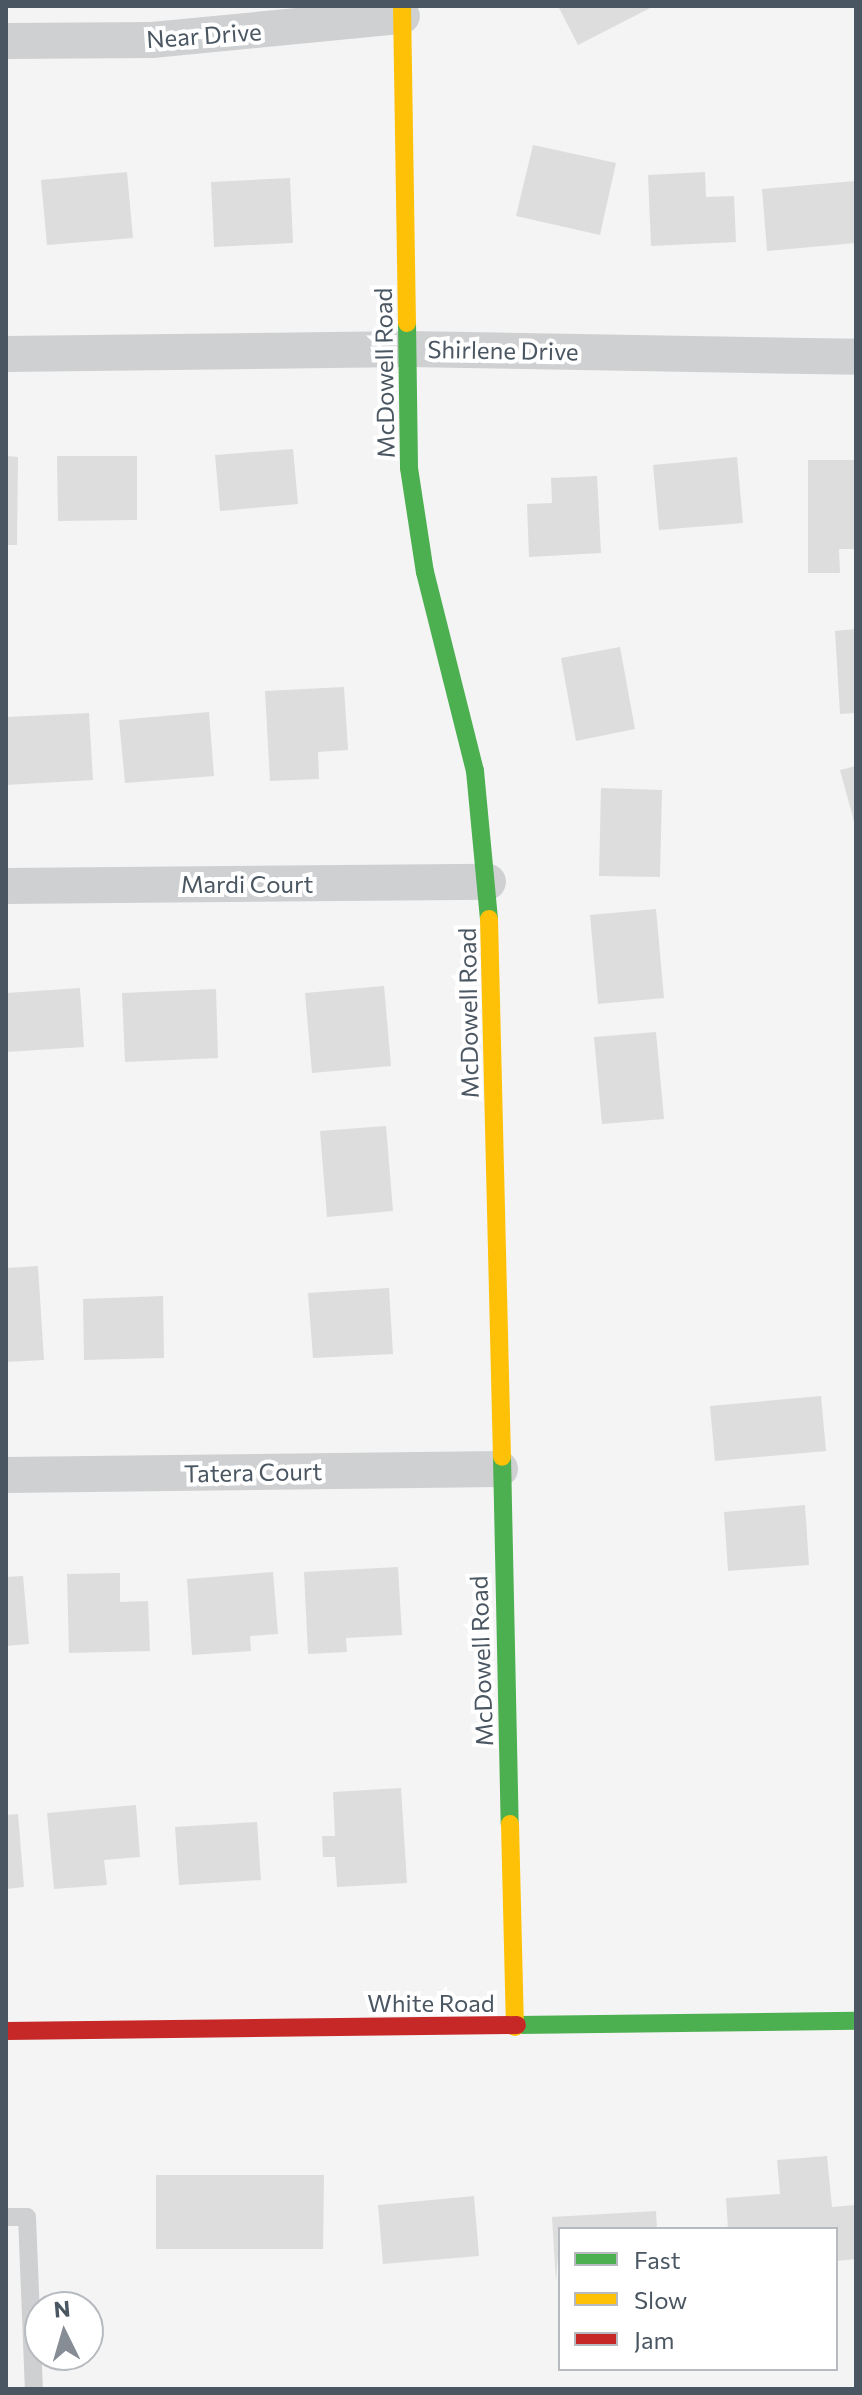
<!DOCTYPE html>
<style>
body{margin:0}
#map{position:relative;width:862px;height:2395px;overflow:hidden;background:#f4f4f4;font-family:Commissioner,sans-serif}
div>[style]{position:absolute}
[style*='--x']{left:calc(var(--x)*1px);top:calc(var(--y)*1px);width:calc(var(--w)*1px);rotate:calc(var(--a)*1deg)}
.building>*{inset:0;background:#ddddde}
.lane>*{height:18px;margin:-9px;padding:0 9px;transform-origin:9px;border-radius:9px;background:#ced0d2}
.street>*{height:36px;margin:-18px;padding:0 18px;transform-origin:18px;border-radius:18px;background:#ced0d2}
.fast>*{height:18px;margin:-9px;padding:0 9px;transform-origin:9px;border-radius:9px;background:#4caf50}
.slow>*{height:18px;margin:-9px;padding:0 9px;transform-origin:9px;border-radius:9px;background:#ffc107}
.jam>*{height:18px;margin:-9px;padding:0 9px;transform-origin:9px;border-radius:9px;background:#c62828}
span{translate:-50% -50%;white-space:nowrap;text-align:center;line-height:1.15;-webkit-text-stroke:8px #fff;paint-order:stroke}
.street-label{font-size:24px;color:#4a5661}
.frame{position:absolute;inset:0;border:8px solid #4a5661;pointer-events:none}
.legend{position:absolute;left:558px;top:2227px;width:280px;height:144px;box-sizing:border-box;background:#fff;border:2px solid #b7bbc0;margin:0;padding:10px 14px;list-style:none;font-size:24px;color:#4a5661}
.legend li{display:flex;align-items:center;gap:16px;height:40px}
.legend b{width:40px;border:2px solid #b7bbc0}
.north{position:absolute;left:24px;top:2291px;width:80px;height:80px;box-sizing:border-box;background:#fff;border:2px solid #b7bbc0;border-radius:50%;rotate:355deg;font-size:22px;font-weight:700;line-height:32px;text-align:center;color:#4a5661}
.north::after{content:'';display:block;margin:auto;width:28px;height:36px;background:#868d94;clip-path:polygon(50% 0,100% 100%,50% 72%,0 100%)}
</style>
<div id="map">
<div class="building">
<i style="clip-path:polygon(558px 6px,654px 6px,578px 45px)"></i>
<i style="clip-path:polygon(533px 145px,616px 163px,600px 235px,516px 216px)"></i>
<i style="clip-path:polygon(127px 172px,133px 238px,47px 245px,41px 180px)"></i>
<i style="clip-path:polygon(705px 172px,706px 197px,734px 196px,736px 242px,651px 246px,648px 175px)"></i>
<i style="clip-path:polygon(290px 178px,293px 243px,214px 247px,211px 182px)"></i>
<i style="clip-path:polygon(855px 181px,856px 243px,767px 251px,762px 189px)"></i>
<i style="clip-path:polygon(293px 449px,298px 504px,220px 511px,215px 455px)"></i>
<i style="clip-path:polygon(6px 456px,18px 457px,17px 545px,6px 545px)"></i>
<i style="clip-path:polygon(57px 456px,137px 456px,137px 520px,58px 521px)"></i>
<i style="clip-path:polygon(737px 457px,743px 523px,659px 530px,653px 465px)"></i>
<i style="clip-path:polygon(808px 460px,856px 460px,856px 549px,839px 549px,840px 573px,808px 573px)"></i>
<i style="clip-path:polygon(597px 476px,601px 553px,529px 557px,527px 504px,552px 503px,551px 478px)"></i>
<i style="clip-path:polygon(856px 629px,856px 713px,840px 714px,835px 631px)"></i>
<i style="clip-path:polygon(620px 647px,635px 729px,576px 741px,561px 658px)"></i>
<i style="clip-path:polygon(344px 687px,348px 750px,318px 752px,319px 779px,270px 781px,265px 691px)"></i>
<i style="clip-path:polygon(209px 712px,214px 776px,125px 783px,119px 720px)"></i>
<i style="clip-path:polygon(89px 713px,93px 780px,6px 785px,6px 717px)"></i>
<i style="clip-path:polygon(856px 766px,856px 825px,855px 825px,840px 770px)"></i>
<i style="clip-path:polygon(601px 788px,662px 790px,660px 877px,599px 876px)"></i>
<i style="clip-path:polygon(656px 909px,664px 998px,598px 1004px,590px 915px)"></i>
<i style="clip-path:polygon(384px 986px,391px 1066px,312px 1073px,305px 993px)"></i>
<i style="clip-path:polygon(80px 988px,84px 1047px,6px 1052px,6px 993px)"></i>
<i style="clip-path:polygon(216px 989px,218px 1058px,125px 1062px,122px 993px)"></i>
<i style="clip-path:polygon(656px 1032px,664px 1119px,602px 1124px,594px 1037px)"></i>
<i style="clip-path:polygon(386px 1126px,393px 1211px,327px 1217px,320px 1131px)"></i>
<i style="clip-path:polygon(38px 1266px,44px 1360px,6px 1362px,6px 1268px)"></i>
<i style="clip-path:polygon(389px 1288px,393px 1354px,313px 1358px,308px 1293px)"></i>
<i style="clip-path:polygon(163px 1296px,164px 1358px,84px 1360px,83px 1299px)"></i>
<i style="clip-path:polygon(821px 1396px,826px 1451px,715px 1461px,710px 1406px)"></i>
<i style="clip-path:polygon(805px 1505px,809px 1565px,728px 1571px,724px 1512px)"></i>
<i style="clip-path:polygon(398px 1567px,402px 1635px,346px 1638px,347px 1652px,308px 1654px,304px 1572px)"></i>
<i style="clip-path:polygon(273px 1572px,278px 1634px,250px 1636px,251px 1651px,192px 1655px,187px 1579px)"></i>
<i style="clip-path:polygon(120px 1573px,120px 1602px,148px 1601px,150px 1651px,69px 1653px,67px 1574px)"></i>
<i style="clip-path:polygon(23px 1576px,29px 1644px,6px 1646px,6px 1577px)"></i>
<i style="clip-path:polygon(401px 1788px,407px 1883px,337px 1887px,335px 1857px,323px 1857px,322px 1836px,335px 1836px,333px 1792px)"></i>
<i style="clip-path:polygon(136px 1805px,140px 1857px,104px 1860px,107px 1885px,54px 1889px,47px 1813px)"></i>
<i style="clip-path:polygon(18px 1814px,24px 1887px,6px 1889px,6px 1815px)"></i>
<i style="clip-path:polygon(257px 1822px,261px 1880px,179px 1885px,175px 1827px)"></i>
<i style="clip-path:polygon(827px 2156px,832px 2207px,855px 2205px,856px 2259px,836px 2261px,836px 2229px,728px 2229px,726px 2198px,780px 2194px,777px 2160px)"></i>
<i style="clip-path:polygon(156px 2175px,324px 2175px,323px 2249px,156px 2249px)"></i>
<i style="clip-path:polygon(474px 2196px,479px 2256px,383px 2264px,378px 2205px)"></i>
<i style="clip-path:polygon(656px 2211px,657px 2229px,560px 2229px,556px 2282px,552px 2217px)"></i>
</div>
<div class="lane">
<i style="--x:6;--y:2217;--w:21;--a:0"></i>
<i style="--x:27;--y:2217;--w:172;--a:87.7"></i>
</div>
<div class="street">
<i style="--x:6;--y:41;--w:146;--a:-0.4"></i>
<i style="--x:152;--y:40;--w:251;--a:-5.5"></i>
<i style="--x:6;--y:354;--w:402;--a:-0.7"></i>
<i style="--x:408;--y:349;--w:448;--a:1"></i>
<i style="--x:6;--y:886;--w:482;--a:-0.5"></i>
<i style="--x:6;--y:1475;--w:494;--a:-0.7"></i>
</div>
<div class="fast">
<i style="--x:407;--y:323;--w:145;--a:89.2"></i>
<i style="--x:409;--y:468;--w:105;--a:81.3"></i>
<i style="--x:425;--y:572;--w:205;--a:75.9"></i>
<i style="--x:475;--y:771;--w:149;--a:84.6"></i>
<i style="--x:502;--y:1457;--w:367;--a:88.8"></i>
<i style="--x:517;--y:2025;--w:339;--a:-0.7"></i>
</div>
<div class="slow">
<i style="--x:402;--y:6;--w:317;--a:89.1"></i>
<i style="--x:489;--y:919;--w:538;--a:88.62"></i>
<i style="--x:510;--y:1824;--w:203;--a:88.6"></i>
</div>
<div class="jam">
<i style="--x:6;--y:2031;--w:511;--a:-0.67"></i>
</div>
<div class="street-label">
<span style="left:204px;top:35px;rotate:-4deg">Near Drive</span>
<span style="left:503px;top:350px;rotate:1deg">Shirlene Drive</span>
<span style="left:384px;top:373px;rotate:-91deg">McDowell Road</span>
<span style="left:247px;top:884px">Mardi Court</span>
<span style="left:468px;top:1013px;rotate:-91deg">McDowell Road</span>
<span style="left:253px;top:1472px;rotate:-1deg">Tatera Court</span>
<span style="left:481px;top:1661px;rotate:-92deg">McDowell Road</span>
<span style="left:431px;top:2003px">White Road</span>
</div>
<div class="frame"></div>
<ul class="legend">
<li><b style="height:10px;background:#4caf50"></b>Fast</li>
<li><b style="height:10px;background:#ffc107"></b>Slow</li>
<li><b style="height:10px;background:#c62828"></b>Jam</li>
</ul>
<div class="north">N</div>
</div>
